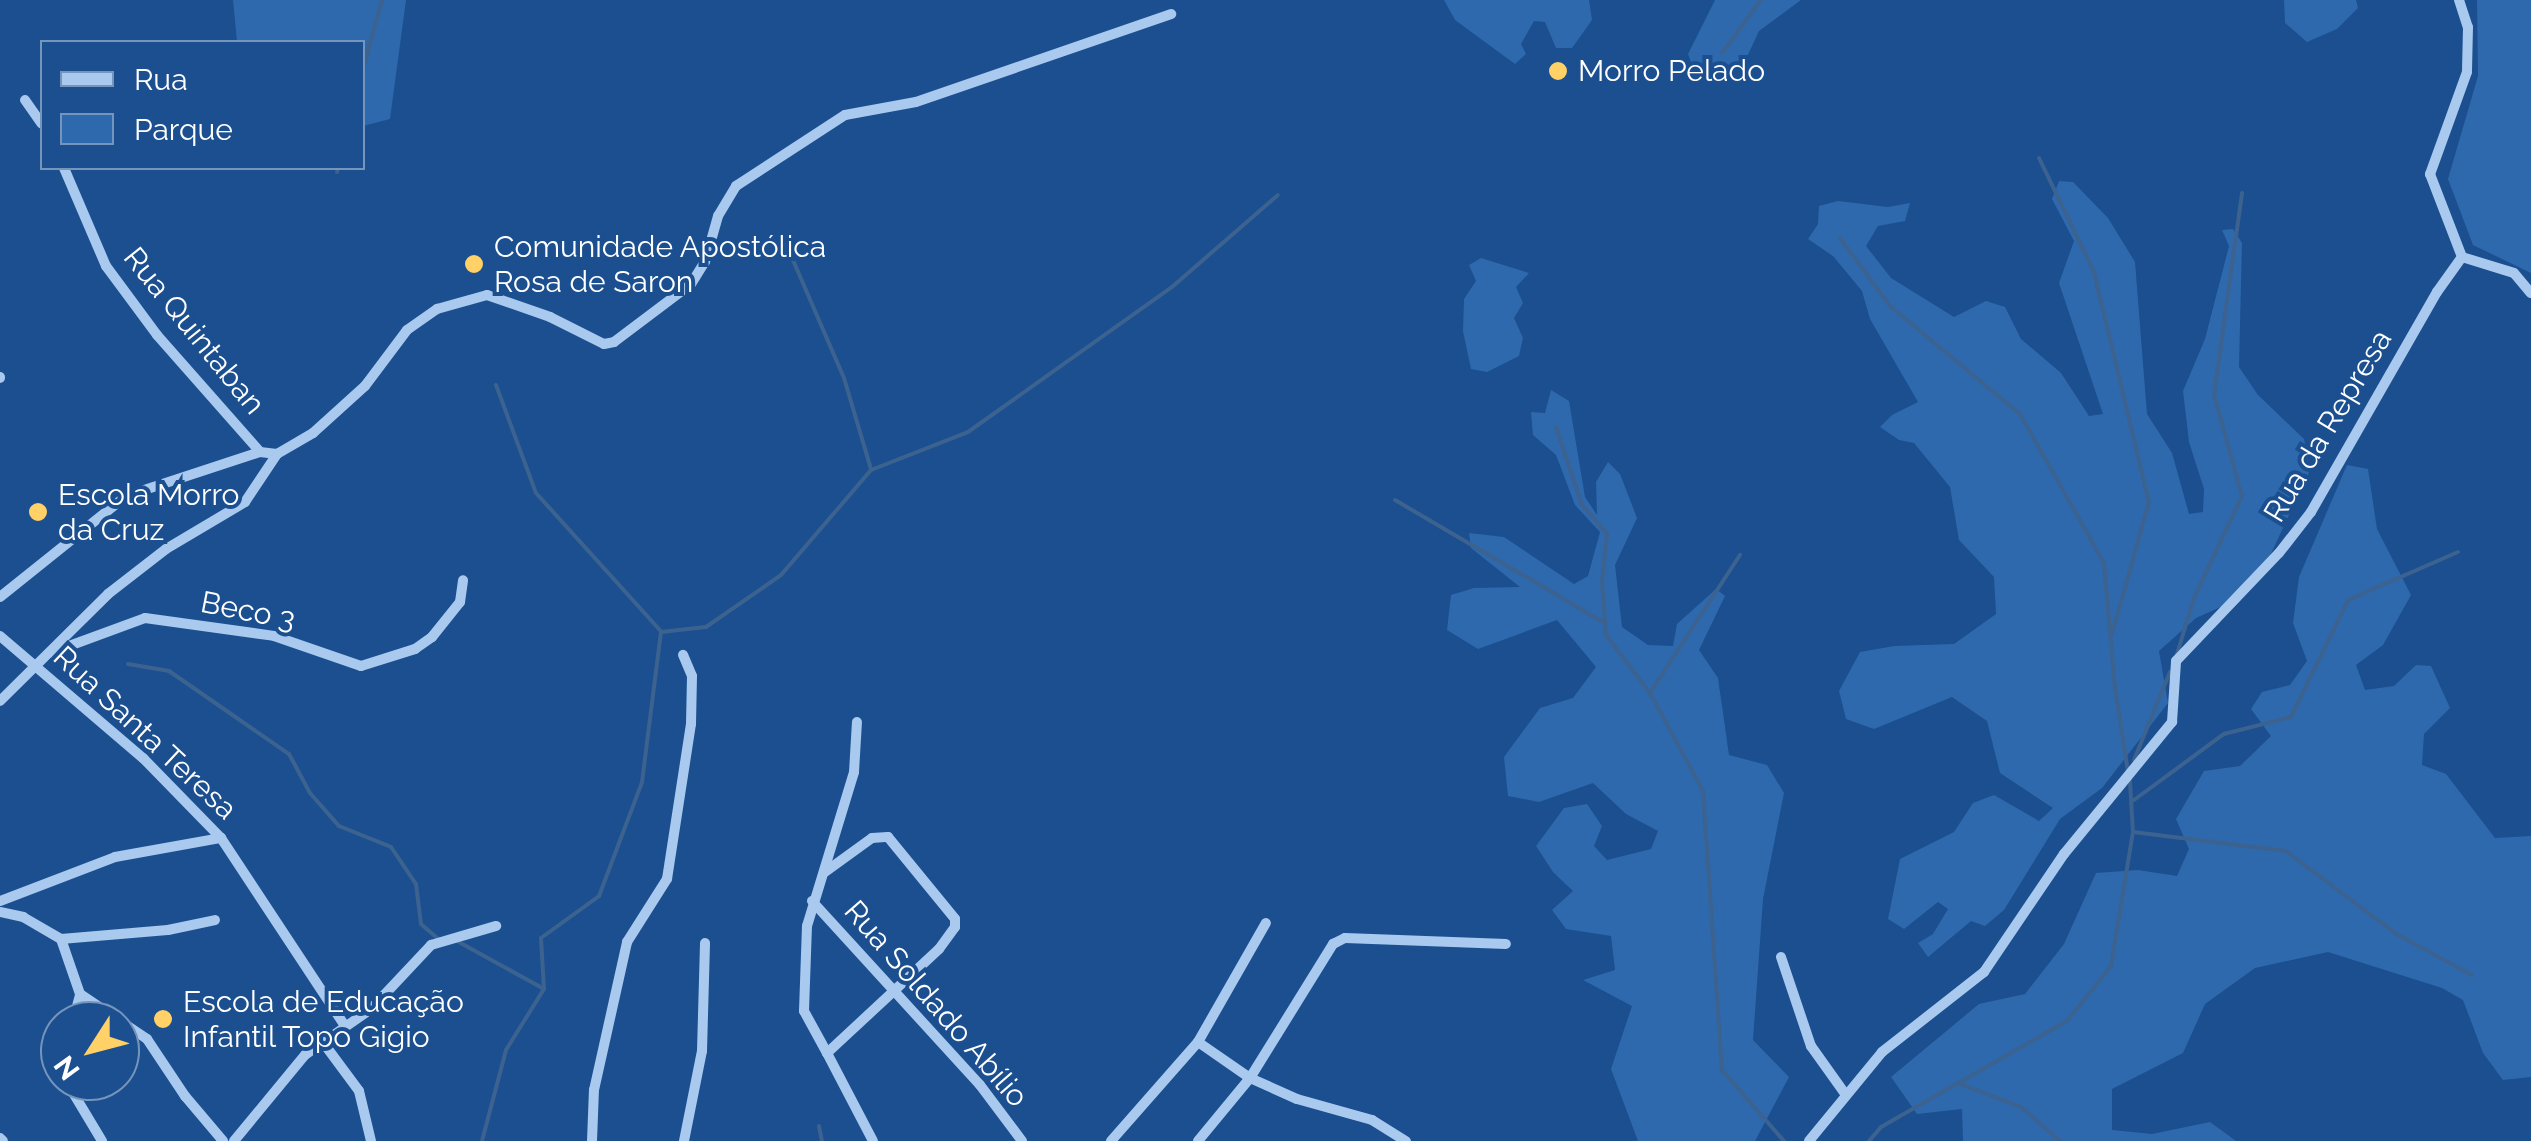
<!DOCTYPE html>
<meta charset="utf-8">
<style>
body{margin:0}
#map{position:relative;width:2531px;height:1141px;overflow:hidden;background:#1b4f8f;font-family:Raleway,sans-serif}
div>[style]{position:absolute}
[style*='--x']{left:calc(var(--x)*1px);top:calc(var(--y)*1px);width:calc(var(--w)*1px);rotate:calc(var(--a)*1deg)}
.green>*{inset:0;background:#2e69ad}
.stream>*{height:4px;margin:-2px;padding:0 2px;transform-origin:2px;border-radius:2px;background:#3c6290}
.street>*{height:10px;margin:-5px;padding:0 5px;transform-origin:5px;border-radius:5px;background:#a9c9ee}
.dots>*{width:28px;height:28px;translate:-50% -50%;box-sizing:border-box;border:5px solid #1b4f8f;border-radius:50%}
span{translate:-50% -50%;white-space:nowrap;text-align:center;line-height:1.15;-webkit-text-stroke:8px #1b4f8f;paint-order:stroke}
.poi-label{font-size:30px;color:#fff}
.left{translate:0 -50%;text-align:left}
.street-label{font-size:30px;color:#fff}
.legend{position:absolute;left:40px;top:40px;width:325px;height:130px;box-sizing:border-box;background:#1b4f8f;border:2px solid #7695bc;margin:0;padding:12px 18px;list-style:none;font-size:30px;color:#fff}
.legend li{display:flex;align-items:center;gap:20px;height:50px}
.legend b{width:50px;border:2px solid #7695bc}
.north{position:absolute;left:40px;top:1001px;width:100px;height:100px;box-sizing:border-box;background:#1b4f8f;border:2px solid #7695bc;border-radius:50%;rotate:234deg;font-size:28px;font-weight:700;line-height:40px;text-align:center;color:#fff}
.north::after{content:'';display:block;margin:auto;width:35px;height:45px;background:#ffd166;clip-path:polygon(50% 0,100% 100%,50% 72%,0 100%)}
</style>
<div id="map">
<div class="green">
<i style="clip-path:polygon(233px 0,406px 0,390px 119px,363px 126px,362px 42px,237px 42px)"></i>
<i style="clip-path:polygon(1444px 0,1589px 0,1592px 20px,1572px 48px,1556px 48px,1545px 22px,1534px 21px,1521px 44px,1526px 54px,1515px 64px,1455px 20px)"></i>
<i style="clip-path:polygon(1715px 0,1801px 0,1759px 31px,1746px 59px,1727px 76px,1697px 78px,1688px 54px)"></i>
<i style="clip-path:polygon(2284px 0,2356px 0,2358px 8px,2337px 29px,2307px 42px,2285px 23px)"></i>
<i style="clip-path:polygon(2477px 0,2531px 0,2531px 273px,2473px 245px,2448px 179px,2478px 76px)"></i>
<i style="clip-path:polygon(2059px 181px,2073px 182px,2108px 218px,2135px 262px,2147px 414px,2172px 453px,2189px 514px,2203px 512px,2204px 489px,2189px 442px,2183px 391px,2205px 339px,2229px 246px,2222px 230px,2233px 229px,2242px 243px,2239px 367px,2258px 395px,2304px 439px,2310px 470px,2269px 558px,2234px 601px,2196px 618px,2159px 651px,2168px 703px,2102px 788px,2060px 819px,2004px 910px,1985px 926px,1971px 921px,1928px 957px,1918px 943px,1933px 934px,1948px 909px,1938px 902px,1904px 929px,1888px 919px,1900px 859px,1954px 832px,1973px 803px,1994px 795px,2039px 821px,2053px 808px,2000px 773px,1987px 721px,1952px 697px,1874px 729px,1846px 719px,1839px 691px,1860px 652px,1894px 646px,1954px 644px,1996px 614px,1994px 577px,1959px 540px,1950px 487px,1914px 443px,1899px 440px,1880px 427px,1892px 415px,1918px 402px,1870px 319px,1862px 291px,1833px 256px,1808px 239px,1818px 224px,1819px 206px,1838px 201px,1888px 207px,1910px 203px,1905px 221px,1878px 226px,1866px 246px,1891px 278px,1954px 317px,1986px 301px,2005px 307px,2021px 339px,2061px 373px,2089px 416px,2103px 414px,2059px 283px,2074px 241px,2052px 199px)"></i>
<i style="clip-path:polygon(1481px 258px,1529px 273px,1516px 287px,1523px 303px,1514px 318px,1523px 338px,1519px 356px,1487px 372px,1471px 369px,1463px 331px,1464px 299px,1476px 281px,1469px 265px)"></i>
<i style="clip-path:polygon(1551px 390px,1569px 401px,1585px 497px,1597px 515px,1596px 482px,1608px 462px,1620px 474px,1637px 518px,1615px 565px,1622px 627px,1648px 645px,1673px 646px,1677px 624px,1716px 589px,1725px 596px,1699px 650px,1718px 678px,1729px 755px,1767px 765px,1784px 793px,1763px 899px,1753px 1040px,1789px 1077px,1755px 1141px,1638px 1141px,1611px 1069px,1632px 1006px,1583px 980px,1615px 970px,1611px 936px,1566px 929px,1552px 910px,1573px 891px,1553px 872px,1536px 846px,1564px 808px,1587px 804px,1602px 826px,1594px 846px,1607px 860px,1651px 849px,1658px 831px,1626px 814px,1593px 783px,1539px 802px,1508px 796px,1504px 757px,1540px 708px,1573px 698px,1596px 667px,1557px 620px,1478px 649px,1447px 630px,1451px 595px,1474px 588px,1520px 587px,1471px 548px,1469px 533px,1504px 537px,1574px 584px,1588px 576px,1600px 532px,1575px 505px,1556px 455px,1533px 435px,1531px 412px,1545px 413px)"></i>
<i style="clip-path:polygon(2347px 465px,2368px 469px,2377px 529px,2411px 595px,2383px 645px,2356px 665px,2365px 690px,2394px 686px,2416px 665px,2431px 666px,2450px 708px,2424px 734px,2422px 765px,2446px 774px,2495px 838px,2531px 836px,2531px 1077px,2503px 1080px,2483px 1053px,2463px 1000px,2442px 988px,2328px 952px,2255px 968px,2205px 1004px,2183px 1053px,2112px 1089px,2112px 1130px,2152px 1134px,2210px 1122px,2236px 1141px,1963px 1141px,1962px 1109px,1917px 1114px,1891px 1077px,1979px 1004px,2025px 994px,2064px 944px,2096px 873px,2138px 870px,2177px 876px,2189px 849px,2176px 819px,2204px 771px,2240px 766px,2271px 736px,2251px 709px,2262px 692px,2290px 685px,2307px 661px,2293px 623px,2299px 577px)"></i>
</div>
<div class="stream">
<i style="--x:1722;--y:53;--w:66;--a:-53.7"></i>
<i style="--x:362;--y:73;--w:76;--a:-74.7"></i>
<i style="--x:2039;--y:158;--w:127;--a:64.2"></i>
<i style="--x:2094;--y:272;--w:236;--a:76.6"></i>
<i style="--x:2149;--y:502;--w:137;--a:105.7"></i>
<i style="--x:337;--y:172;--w:4;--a:-76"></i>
<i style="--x:1840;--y:238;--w:84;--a:53.7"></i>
<i style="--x:1890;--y:306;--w:169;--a:39.7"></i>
<i style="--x:2020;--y:414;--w:171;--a:60.6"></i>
<i style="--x:2104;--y:563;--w:125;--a:85"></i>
<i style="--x:2115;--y:688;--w:85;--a:81.2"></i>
<i style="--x:786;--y:244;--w:146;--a:66.6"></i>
<i style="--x:844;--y:378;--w:95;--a:73.5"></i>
<i style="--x:496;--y:385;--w:115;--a:69.7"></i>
<i style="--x:536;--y:493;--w:185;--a:47.9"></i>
<i style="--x:1556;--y:427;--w:82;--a:71.6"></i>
<i style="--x:1582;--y:505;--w:38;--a:49"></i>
<i style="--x:1607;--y:534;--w:47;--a:96.1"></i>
<i style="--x:1602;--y:581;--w:54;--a:85.8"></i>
<i style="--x:1606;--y:635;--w:73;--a:52.8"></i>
<i style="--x:1650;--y:693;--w:111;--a:61.6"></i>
<i style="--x:1703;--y:791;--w:280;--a:86.1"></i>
<i style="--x:1722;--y:1070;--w:94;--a:48.9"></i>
<i style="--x:1395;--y:500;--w:243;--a:30.4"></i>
<i style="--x:2177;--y:654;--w:59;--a:-73.1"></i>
<i style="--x:2194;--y:598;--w:113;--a:-64.8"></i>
<i style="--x:2242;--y:496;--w:105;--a:-105.5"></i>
<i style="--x:2214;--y:395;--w:204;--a:-82.1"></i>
<i style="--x:128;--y:664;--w:42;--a:9.7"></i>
<i style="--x:169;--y:671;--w:146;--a:34.7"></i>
<i style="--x:289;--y:754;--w:44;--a:61.7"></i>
<i style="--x:310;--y:793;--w:44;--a:48.7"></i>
<i style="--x:339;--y:826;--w:56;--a:22"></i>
<i style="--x:391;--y:847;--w:45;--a:56"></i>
<i style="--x:416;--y:884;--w:40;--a:82.9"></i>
<i style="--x:421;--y:924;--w:23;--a:41"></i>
<i style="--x:1650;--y:693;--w:165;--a:-56.9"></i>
<i style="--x:2134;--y:760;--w:95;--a:-67.8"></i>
<i style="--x:2134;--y:800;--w:112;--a:-36.3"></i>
<i style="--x:2224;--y:734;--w:69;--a:-14.2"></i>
<i style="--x:2291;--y:717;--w:130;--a:-64"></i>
<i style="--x:2348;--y:600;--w:120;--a:-23.6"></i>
<i style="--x:2133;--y:832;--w:154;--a:7.1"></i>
<i style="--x:2286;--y:851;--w:140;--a:36.9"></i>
<i style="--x:2398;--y:935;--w:84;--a:28.4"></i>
<i style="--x:457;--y:941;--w:99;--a:28.9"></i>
<i style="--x:1957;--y:1083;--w:68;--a:20.6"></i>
<i style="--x:2021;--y:1107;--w:52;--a:41.1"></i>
<i style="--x:819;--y:1126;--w:15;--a:79"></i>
<i style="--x:482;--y:1141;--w:94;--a:-75.2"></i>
<i style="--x:506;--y:1050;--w:72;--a:-58.1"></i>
<i style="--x:544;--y:989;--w:51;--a:-93.4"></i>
<i style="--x:541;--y:938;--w:72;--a:-35.9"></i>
<i style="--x:599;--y:896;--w:122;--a:-69.3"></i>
<i style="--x:642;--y:782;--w:151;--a:-82.8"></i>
<i style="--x:661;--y:632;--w:45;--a:-6.3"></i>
<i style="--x:706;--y:627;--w:91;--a:-34.7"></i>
<i style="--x:781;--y:575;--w:138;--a:-49.4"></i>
<i style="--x:871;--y:470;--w:104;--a:-21.4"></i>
<i style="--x:968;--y:432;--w:250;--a:-35.4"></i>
<i style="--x:1172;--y:287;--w:140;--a:-41"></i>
<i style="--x:1869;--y:1141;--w:18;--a:-49"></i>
<i style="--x:1881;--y:1127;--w:214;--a:-29.7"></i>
<i style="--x:2067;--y:1021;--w:70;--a:-51.3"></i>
<i style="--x:2111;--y:966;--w:136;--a:-80.7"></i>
<i style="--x:2133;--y:832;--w:51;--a:-93.4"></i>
</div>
<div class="street">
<i style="--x:2459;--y:0;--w:28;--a:72"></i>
<i style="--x:2468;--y:27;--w:45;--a:91.3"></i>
<i style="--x:2467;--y:72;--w:109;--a:109.9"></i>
<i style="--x:2430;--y:174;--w:89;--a:68.9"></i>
<i style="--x:25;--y:100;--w:29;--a:55"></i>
<i style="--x:64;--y:168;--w:107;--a:66.8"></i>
<i style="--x:106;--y:266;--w:86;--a:53.5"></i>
<i style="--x:157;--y:335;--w:156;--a:48.6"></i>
<i style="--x:260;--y:452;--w:17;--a:7"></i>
<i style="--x:2462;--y:257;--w:54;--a:17.1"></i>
<i style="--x:2514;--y:273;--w:26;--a:50"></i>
<i style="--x:0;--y:377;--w:1;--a:90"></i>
<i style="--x:0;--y:597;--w:161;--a:-38.7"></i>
<i style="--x:126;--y:496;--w:141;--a:-18.2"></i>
<i style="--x:0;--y:636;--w:188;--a:40.5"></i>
<i style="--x:143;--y:758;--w:112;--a:45.7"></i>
<i style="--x:221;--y:838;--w:225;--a:56.6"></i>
<i style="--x:50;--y:653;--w:101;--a:-20.2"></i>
<i style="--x:145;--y:618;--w:130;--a:7.9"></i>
<i style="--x:274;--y:636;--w:92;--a:19"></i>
<i style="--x:361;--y:666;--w:57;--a:-17.5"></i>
<i style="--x:415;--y:649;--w:21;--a:-35"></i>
<i style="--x:432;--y:637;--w:45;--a:-51.3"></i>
<i style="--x:460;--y:602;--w:22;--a:-82"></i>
<i style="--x:0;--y:701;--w:152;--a:-44.7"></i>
<i style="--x:108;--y:594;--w:73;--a:-37.8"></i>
<i style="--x:166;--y:549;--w:92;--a:-30.7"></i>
<i style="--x:245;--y:502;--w:58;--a:-56.3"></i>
<i style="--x:277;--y:454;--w:42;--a:-30.3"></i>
<i style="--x:313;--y:433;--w:70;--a:-42.1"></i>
<i style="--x:365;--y:386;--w:70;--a:-53.1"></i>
<i style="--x:407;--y:330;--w:37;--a:-35"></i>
<i style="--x:437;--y:309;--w:52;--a:-15.6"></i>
<i style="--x:487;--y:295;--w:67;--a:19.2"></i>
<i style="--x:550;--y:317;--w:60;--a:26.6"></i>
<i style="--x:604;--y:344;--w:10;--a:-11"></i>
<i style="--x:614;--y:342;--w:96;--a:-37"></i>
<i style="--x:691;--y:284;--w:26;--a:-58"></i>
<i style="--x:705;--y:262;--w:48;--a:-74.2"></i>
<i style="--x:718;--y:216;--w:35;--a:-59"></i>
<i style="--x:736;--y:186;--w:130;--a:-33.1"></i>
<i style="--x:845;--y:115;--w:72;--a:-10.4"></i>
<i style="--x:916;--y:102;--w:270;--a:-19"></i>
<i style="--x:825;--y:872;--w:58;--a:-35.9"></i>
<i style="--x:872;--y:838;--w:16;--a:-4"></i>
<i style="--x:888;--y:837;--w:106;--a:50.7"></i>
<i style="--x:955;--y:919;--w:8;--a:90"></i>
<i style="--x:955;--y:927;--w:27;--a:126"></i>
<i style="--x:939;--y:949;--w:153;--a:137.1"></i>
<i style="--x:827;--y:1053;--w:99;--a:62.4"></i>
<i style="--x:0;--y:901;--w:123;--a:-20.9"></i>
<i style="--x:115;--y:857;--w:108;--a:-10.2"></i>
<i style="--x:812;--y:901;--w:249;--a:47.6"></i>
<i style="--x:980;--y:1085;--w:70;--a:53.1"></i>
<i style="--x:0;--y:912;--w:24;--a:12"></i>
<i style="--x:23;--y:917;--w:44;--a:30.1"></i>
<i style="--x:61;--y:939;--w:107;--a:-4.8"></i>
<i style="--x:168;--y:930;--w:48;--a:-12"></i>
<i style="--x:61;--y:939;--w:58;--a:70.9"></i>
<i style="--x:80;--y:994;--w:81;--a:33.9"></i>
<i style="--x:147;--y:1039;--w:69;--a:56.3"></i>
<i style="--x:185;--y:1096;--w:59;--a:49.8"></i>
<i style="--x:1781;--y:957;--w:94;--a:71.4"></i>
<i style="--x:1811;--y:1046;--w:60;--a:54.5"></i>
<i style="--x:73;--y:1021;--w:28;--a:-75"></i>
<i style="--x:322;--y:1041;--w:62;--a:53.5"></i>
<i style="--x:359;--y:1091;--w:51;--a:76.5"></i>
<i style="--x:1198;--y:1042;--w:63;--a:34.7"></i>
<i style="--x:1250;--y:1078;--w:51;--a:24.1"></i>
<i style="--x:1297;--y:1099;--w:78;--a:15.6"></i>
<i style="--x:1372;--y:1120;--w:40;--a:32"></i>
<i style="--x:827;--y:1053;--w:48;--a:-118.7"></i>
<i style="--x:804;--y:1011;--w:85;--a:-88"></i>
<i style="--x:807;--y:926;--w:161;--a:-73"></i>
<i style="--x:854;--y:772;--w:50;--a:-86.6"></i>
<i style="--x:66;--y:1081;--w:70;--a:59"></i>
<i style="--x:0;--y:1138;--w:4;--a:45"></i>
<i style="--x:234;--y:1141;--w:112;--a:-50.5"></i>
<i style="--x:305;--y:1055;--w:80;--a:-34.9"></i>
<i style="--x:371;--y:1009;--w:88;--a:-46.8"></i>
<i style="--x:431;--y:945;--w:68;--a:-16.3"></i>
<i style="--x:592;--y:1141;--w:51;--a:-87.8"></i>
<i style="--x:594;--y:1090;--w:152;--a:-77.4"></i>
<i style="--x:627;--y:942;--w:75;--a:-57.6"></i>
<i style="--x:667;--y:879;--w:157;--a:-81.2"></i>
<i style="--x:691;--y:724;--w:48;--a:-88.8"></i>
<i style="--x:692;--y:676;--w:23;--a:-113"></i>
<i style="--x:684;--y:1141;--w:92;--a:-78.7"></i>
<i style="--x:702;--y:1051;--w:108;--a:-88.4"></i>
<i style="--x:1111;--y:1141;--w:132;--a:-48.7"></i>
<i style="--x:1198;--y:1042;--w:137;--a:-60.3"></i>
<i style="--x:1198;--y:1141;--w:82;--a:-50.5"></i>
<i style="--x:1250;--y:1078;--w:158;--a:-58.2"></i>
<i style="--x:1333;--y:944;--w:13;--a:-27"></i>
<i style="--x:1345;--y:938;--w:161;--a:2.1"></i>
<i style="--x:1809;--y:1141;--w:115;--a:-50.6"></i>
<i style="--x:1882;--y:1052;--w:130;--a:-38.1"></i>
<i style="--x:1984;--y:972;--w:143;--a:-55.9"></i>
<i style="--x:2064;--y:854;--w:171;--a:-50.7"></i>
<i style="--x:2172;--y:722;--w:61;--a:-86.2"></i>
<i style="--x:2176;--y:661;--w:149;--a:-46.4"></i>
<i style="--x:2279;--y:553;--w:52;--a:-52"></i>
<i style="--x:2311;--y:512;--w:254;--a:-60.2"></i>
<i style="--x:2437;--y:292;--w:43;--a:-54.5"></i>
</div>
<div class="dots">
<i style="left:1558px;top:71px;background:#ffd166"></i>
<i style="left:474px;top:264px;background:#ffd166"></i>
<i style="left:38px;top:512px;background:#ffd166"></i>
<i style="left:163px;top:1019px;background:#ffd166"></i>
</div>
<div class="poi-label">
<span class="left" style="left:1578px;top:71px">Morro Pelado</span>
<span class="left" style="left:494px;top:264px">Comunidade Apostólica<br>Rosa de Saron</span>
<span class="left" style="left:58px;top:512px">Escola Morro<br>da Cruz</span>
<span class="left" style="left:183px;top:1019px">Escola de Educação<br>Infantil Topo Gigio</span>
</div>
<div class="street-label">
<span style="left:194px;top:331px;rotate:51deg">Rua Quintaban</span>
<span style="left:2328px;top:426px;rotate:-59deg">Rua da Represa</span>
<span style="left:248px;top:611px;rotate:11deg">Beco 3</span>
<span style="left:145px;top:733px;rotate:43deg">Rua Santa Teresa</span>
<span style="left:936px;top:1004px;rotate:49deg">Rua Soldado Abílio</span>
</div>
<ul class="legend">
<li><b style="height:12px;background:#a9c9ee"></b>Rua</li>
<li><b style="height:28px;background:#2e69ad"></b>Parque</li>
</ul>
<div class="north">N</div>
</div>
